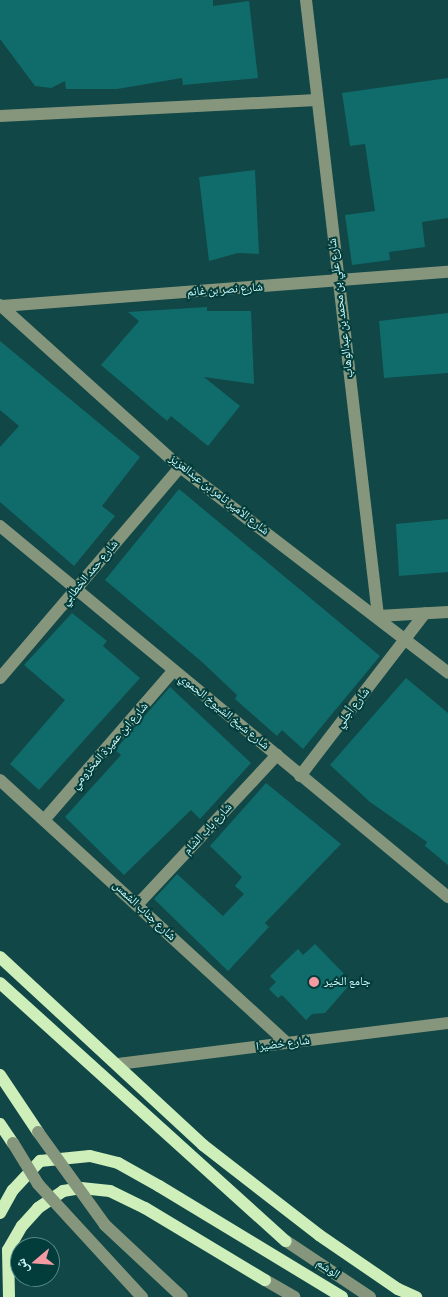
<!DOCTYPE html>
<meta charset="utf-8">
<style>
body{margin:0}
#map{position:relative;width:448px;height:1297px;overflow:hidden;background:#114746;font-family:"Crimson Pro","Noto Naskh Arabic",serif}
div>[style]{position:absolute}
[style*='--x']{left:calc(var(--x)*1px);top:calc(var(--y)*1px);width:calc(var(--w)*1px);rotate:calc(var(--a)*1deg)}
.building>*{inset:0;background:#106c6b}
.minor>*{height:12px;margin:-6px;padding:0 6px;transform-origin:6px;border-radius:6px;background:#86967d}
.major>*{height:12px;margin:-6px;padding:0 6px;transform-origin:6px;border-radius:6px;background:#ceeeba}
.minor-bridge>*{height:12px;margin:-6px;padding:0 6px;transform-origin:6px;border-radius:6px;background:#86967d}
.dots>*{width:14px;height:14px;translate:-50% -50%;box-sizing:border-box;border:2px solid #023c3b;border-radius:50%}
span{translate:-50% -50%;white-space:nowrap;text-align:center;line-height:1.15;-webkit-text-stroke:4px #023c3b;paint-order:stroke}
.street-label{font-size:12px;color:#d0fcfb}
.poi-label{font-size:12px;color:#d0fcfb}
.left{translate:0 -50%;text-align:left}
.north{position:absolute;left:10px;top:1237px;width:50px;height:50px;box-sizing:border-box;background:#023c3b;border:1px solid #548988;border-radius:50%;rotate:252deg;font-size:14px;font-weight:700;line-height:20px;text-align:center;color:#d0fcfb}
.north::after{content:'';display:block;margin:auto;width:18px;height:22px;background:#f49aa3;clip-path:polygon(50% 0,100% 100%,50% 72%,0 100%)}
</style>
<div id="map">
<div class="building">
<i style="clip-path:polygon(0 0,213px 0,213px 6px,249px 1px,258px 78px,183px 85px,182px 78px,117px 89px,66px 89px,65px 81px,51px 88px,35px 86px,0 39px)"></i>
<i style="clip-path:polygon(448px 78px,448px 218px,422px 222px,425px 247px,389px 252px,390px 260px,352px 265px,345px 215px,375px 211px,365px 144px,350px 146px,342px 93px)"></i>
<i style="clip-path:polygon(255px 170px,259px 254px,238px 253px,209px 261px,199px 177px)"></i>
<i style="clip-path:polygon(207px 307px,207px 311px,251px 311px,254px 384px,204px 377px,240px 406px,208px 446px,171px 416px,167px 421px,101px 365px,139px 321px,128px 312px)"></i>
<i style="clip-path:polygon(448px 313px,448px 373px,384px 378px,379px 321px)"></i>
<i style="clip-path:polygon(0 341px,140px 457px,102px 506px,115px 516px,74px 566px,0 502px,0 447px,19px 426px,0 410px)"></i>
<i style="clip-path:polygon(179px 489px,380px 656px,303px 749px,282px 730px,277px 736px,235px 699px,237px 695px,202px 662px,105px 580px)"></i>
<i style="clip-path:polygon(448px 519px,448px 572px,399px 576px,396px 524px)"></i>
<i style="clip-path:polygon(72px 613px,107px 641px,103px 646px,140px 678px,39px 790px,10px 764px,65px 700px,24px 665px)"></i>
<i style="clip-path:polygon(406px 678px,448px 713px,448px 865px,425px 846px,427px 842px,370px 802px,330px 765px)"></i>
<i style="clip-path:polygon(170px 687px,251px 763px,200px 819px,191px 810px,124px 875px,65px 817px,121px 755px,115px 750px)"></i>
<i style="clip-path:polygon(266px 783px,341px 844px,265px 923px,269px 927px,228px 971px,154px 899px,177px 874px,223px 916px,244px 894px,235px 886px,242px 877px,210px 846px)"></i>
<i style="clip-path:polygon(315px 944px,352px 982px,325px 1013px,312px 1014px,306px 1020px,282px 995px,278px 998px,269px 989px,276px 982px,270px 976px,298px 949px,303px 955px)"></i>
</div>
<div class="minor">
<i style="--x:306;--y:0;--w:620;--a:83.33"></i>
<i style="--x:378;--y:616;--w:70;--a:-3.3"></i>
<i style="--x:0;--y:116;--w:317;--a:-2.9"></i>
<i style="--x:0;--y:305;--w:242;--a:42"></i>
<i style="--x:180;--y:467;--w:338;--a:37.5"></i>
<i style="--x:2;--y:306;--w:447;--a:-4.4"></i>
<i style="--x:0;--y:526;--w:582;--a:39.63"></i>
<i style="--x:0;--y:678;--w:277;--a:-49.5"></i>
<i style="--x:300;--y:776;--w:205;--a:-52.5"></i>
<i style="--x:0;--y:780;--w:389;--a:42.5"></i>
<i style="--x:44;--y:820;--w:197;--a:-49.1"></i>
<i style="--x:138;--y:904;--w:204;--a:-47"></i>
<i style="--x:118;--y:1064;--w:333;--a:-7.1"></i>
<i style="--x:286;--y:1241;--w:101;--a:33.7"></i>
<i style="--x:265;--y:1280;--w:34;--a:30"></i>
</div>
<div class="major">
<i style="--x:0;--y:957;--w:277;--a:42.8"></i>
<i style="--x:203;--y:1145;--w:147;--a:37.8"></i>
<i style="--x:319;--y:1235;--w:96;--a:34.4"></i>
<i style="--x:398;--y:1289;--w:20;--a:24"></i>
<i style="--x:0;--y:983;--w:385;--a:42.1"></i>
<i style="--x:0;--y:1075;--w:69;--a:56.3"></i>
<i style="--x:0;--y:1124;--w:23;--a:56"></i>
<i style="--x:0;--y:1213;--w:26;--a:-61"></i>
<i style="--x:13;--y:1190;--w:40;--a:-47"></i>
<i style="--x:40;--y:1161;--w:50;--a:-5.7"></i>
<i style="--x:90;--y:1156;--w:29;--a:14"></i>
<i style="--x:118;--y:1163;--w:47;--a:29.3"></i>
<i style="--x:159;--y:1186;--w:214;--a:31.2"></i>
<i style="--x:9;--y:1297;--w:47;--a:-91.2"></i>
<i style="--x:8;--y:1250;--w:28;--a:-60"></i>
<i style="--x:22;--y:1226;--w:24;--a:-48"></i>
<i style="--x:38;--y:1208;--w:30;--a:-34"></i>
<i style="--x:63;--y:1191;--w:18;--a:-9"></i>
<i style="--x:81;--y:1188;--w:29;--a:6"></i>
<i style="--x:110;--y:1191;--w:39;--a:26"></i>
<i style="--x:145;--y:1208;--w:140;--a:31"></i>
</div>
<div class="minor-bridge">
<i style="--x:38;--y:1132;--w:115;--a:54.2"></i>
<i style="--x:105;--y:1225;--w:105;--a:43.1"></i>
<i style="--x:13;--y:1143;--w:48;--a:58.6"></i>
<i style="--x:38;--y:1184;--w:154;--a:47.4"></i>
</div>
<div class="dots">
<i style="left:314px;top:982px;background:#f49aa3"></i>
</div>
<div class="street-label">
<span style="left:225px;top:290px;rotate:-4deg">شارع نصر بن غانم</span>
<span style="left:341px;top:308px;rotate:-97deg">شارع علي بن محمد بن عبدالوهاب</span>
<span style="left:219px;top:495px;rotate:38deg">شارع الأمير ثامر بن عبدالعزيز</span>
<span style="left:90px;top:573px;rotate:-50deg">شارع حمد الخطابي</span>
<span style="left:353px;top:708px;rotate:-52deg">شارع أجلي</span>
<span style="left:224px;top:712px;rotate:39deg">شارع شيخ الشيوخ الحموي</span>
<span style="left:110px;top:746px;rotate:-49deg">شارع ابن عميرة المخزومي</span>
<span style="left:208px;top:829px;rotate:-47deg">شارع باب الشام</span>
<span style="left:144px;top:911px;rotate:43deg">شارع جناب الشمس</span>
<span style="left:283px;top:1044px;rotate:-7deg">شارع خضيرا</span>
<span style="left:328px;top:1269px;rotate:34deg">الوشم</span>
</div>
<div class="poi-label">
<span class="left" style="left:324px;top:982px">جامع الخير</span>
</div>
<div class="north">ش</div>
</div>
